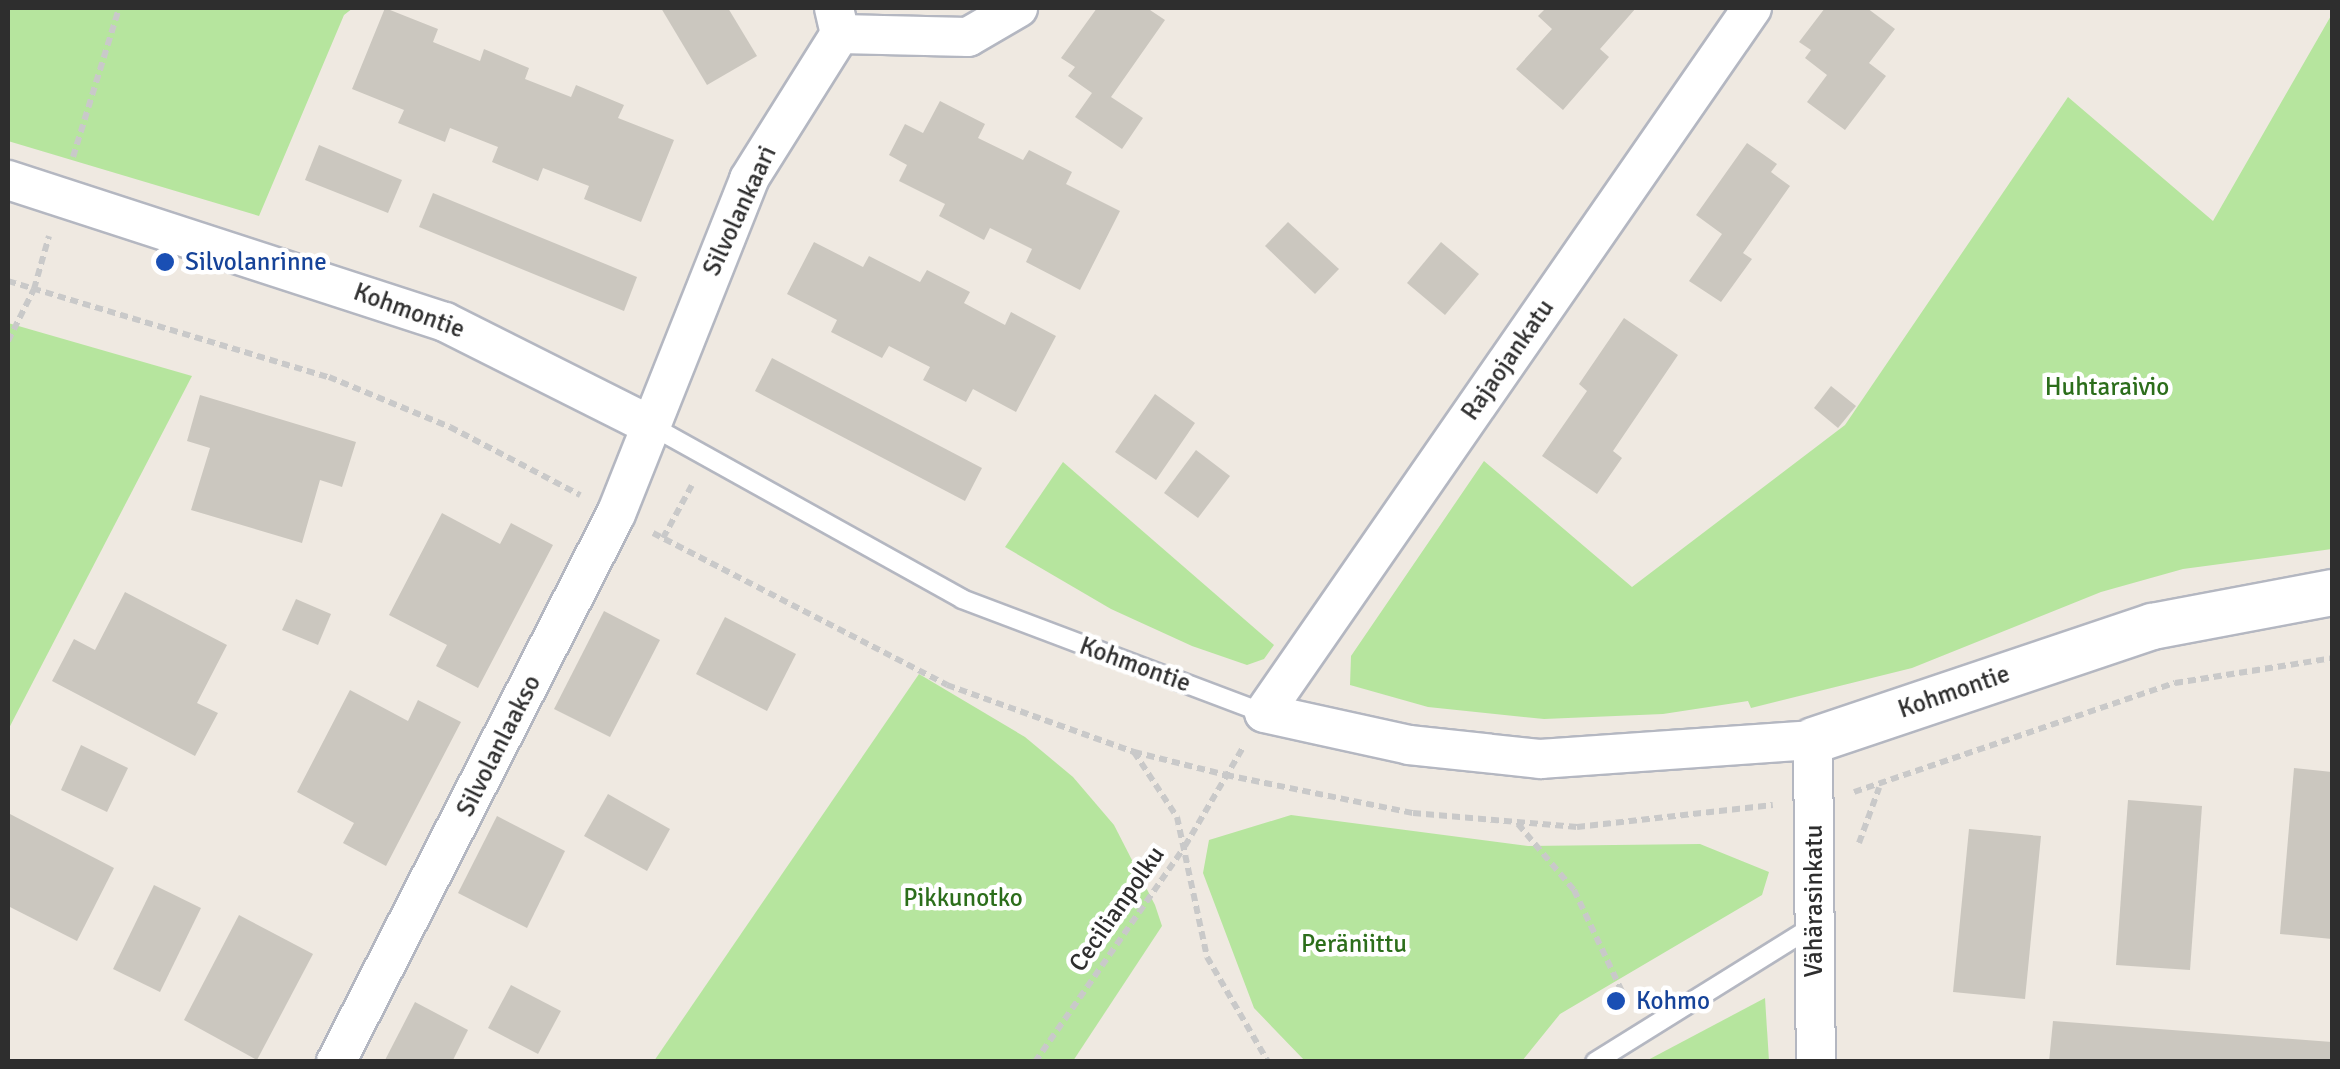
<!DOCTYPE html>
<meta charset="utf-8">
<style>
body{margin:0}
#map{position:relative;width:2340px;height:1069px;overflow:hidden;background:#efe9e1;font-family:Signika,sans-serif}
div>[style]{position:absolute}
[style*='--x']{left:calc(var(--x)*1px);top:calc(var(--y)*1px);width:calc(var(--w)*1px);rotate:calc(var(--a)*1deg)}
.green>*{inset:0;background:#b6e59e}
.building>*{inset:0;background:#cbc7bf}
.path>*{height:6px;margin-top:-3px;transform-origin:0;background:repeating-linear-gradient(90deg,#c9c9c9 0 8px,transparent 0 13px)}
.roads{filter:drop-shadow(2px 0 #b4b7c1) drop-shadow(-2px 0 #b4b7c1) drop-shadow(0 2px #b4b7c1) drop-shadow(0 -2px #b4b7c1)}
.service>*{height:18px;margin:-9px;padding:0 9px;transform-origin:9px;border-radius:9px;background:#fff}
.minor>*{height:38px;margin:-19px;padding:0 19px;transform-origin:19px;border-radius:19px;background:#fff}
.tertiary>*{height:45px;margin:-22.5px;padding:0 22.5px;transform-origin:22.5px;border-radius:22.5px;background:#fff}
.dots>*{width:28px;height:28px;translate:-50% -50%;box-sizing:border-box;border:5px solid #fff;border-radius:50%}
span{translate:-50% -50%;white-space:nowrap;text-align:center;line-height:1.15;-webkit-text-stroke:9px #fff;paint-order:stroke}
.street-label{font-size:25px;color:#2e2e2e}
.transit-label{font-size:25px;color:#164399}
.left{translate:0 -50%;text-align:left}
.park-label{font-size:25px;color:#2c6e1b}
.frame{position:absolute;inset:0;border:10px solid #2e2e2e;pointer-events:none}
</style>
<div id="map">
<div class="green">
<i style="clip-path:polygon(8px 8px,353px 8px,344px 15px,259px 216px,8px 141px)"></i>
<i style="clip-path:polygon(2332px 14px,2332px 549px,2183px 569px,2101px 592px,1912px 668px,1751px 708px,1748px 701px,1663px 714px,1544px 719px,1428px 707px,1350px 685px,1351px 656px,1484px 461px,1632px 587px,1845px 425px,2068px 97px,2213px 221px)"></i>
<i style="clip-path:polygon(8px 323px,192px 376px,8px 730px)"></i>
<i style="clip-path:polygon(1063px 462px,1274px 645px,1264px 659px,1247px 665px,1192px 646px,1111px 609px,1005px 547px)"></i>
<i style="clip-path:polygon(919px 674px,1025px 737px,1073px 777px,1114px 825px,1155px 905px,1162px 926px,1073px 1061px,654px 1061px)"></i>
<i style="clip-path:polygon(1291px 815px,1528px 846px,1700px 844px,1769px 872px,1762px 895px,1560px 1014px,1522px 1061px,1305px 1061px,1254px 1008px,1203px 873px,1209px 840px)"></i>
<i style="clip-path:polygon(1765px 998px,1769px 1061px,1646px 1061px)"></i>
</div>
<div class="building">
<i style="clip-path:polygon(385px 8px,438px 29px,433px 42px,480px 61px,484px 49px,529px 68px,525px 79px,571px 97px,576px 85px,624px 105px,618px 118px,674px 140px,641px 222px,584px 199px,589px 186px,543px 168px,538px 181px,492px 162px,498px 147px,450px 128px,445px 142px,398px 123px,404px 110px,352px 89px)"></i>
<i style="clip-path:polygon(661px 8px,728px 8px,757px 56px,707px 85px)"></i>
<i style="clip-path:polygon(1097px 8px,1147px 8px,1165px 20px,1111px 97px,1143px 118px,1122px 149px,1075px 117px,1092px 93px,1068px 76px,1075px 67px,1061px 58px)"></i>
<i style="clip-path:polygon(1546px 8px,1636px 8px,1600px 49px,1609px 57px,1563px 110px,1516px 69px,1552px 29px,1538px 16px)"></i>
<i style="clip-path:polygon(1825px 8px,1867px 8px,1895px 29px,1869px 63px,1886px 76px,1845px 130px,1807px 102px,1827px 75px,1805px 58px,1811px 50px,1799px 42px)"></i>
<i style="clip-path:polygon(940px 101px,985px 124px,978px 138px,1023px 160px,1029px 150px,1072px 172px,1066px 184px,1120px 211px,1080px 290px,1026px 262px,1032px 249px,990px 228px,984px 240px,939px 216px,945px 204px,899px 181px,907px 165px,889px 155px,905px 124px,923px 133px)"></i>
<i style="clip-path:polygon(1747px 143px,1777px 164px,1771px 172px,1790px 186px,1743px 253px,1752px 259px,1721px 302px,1689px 281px,1722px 234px,1696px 215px)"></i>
<i style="clip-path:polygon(319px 145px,402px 180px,388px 213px,305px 180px)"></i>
<i style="clip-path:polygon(433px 193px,637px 277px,624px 311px,419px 227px)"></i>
<i style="clip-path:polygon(1288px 222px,1339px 269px,1315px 294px,1265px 246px)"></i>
<i style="clip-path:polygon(814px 242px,863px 267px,869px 256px,920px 282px,927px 270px,970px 292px,964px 303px,1005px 325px,1011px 312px,1056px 336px,1016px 412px,973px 389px,966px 402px,923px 380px,930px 367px,889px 346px,882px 358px,831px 332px,837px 320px,787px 294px)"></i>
<i style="clip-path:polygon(1441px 242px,1479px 274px,1445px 315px,1407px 283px)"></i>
<i style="clip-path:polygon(1624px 318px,1678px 355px,1613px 451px,1622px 458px,1597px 494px,1542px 456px,1587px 391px,1579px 384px)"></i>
<i style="clip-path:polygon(772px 358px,982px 468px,965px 501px,755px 391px)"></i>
<i style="clip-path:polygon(1831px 386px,1856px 406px,1838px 428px,1814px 408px)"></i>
<i style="clip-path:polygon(1155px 394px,1195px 423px,1156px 480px,1115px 452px)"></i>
<i style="clip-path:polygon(200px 395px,356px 442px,342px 487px,320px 480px,302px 543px,191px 510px,210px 448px,187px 441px)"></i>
<i style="clip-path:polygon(1196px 450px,1230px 476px,1198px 518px,1164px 493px)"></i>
<i style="clip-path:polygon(442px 513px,500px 544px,511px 523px,553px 545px,478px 688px,436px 666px,447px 645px,389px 615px)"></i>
<i style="clip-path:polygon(125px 592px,227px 645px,197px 703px,218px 713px,195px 756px,52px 681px,74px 639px,95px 650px)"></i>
<i style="clip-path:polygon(296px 599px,331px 614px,318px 645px,282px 630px)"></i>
<i style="clip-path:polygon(604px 611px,660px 640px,610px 737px,554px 709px)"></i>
<i style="clip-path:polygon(725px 617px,796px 654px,767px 711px,696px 674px)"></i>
<i style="clip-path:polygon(350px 690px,408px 721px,418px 700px,461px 722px,386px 866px,343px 843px,354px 823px,297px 792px)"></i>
<i style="clip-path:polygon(81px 745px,128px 768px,107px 812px,61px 790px)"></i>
<i style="clip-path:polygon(2294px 768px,2332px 772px,2332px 939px,2280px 934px)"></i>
<i style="clip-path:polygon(608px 794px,670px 829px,647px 871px,584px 836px)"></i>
<i style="clip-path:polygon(2128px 800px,2202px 806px,2190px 970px,2116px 965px)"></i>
<i style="clip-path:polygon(10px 814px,114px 868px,77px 941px,8px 906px)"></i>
<i style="clip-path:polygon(497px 816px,565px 851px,527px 928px,458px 893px)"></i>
<i style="clip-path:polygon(1969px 829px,2041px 836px,2025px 999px,1953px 992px)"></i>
<i style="clip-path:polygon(154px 885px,201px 908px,160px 992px,113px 969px)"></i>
<i style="clip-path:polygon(239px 915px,313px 954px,257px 1060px,184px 1020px)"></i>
<i style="clip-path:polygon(511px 985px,561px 1011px,538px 1054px,488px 1028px)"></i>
<i style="clip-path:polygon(415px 1002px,468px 1030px,452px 1062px,384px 1062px)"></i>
<i style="clip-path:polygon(2053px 1021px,2332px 1042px,2332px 1062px,2049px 1062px)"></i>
</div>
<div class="path">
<i style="--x:73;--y:157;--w:156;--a:-72.8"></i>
<i style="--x:8;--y:281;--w:335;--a:16.7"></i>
<i style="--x:329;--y:377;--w:131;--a:22.5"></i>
<i style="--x:450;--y:427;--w:147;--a:27.6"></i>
<i style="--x:8;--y:341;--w:58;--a:-63.4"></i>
<i style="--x:34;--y:289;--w:55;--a:-74.2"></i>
<i style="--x:653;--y:533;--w:331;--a:27.3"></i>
<i style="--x:947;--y:685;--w:199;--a:19.7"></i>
<i style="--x:1134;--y:752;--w:95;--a:14"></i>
<i style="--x:1226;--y:775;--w:191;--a:11.5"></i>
<i style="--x:1413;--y:813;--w:165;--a:4.9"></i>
<i style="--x:1577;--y:827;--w:197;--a:-6.4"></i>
<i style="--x:663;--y:538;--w:60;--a:-61.3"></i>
<i style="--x:1134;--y:752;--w:78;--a:56.5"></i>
<i style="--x:1177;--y:817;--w:143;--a:77.9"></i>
<i style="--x:1207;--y:957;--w:121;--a:59.8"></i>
<i style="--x:1854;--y:792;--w:339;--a:-18.8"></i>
<i style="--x:2175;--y:683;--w:159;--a:-9"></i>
<i style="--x:1518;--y:824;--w:87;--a:49.7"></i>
<i style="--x:1574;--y:890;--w:117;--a:64.7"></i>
<i style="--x:1859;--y:843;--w:59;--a:-70"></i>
<i style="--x:1035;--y:1062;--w:263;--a:-55.2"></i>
<i style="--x:1185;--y:846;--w:116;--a:-59.5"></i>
</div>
<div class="roads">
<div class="service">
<i style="--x:648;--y:424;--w:359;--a:29.1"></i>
<i style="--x:962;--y:599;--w:323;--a:20.7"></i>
<i style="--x:1595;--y:1062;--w:256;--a:-31.9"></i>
</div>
<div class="minor">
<i style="--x:1752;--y:8;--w:857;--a:124.69"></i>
<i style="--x:1264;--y:713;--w:148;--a:12.4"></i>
<i style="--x:1409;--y:745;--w:133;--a:6.1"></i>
<i style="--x:1541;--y:759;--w:273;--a:-4"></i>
<i style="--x:1813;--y:740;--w:322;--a:89.5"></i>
<i style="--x:840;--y:34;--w:128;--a:1.3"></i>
<i style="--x:968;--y:37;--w:58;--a:-30.1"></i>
<i style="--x:8;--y:180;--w:459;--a:18"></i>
<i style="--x:445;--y:322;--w:227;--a:26.7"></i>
<i style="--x:336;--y:1062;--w:615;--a:-62.94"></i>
<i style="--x:616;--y:514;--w:360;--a:-68.3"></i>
<i style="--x:749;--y:179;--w:171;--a:-57.9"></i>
<i style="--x:840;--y:34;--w:27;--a:-103"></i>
</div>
<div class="tertiary">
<i style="--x:1813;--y:740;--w:358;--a:-18.6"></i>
<i style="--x:2152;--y:626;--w:183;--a:-10.7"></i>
</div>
</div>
<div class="dots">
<i style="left:165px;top:262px;background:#1a4fb4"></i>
<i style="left:1616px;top:1001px;background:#1a4fb4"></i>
</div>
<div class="street-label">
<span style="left:740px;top:211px;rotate:-65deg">Silvolankaari</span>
<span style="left:409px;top:311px;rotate:20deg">Kohmontie</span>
<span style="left:1508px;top:360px;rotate:-55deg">Rajaojankatu</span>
<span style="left:1135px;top:665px;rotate:20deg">Kohmontie</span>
<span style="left:1954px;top:692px;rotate:-19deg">Kohmontie</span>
<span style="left:499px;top:746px;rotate:-63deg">Silvolanlaakso</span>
<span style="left:1814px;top:901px;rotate:-90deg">Vähärasinkatu</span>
<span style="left:1117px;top:909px;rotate:-55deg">Cecilianpolku</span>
</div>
<div class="transit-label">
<span class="left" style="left:185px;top:262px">Silvolanrinne</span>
<span class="left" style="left:1636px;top:1001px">Kohmo</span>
</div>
<div class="park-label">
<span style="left:2107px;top:387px">Huhtaraivio</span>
<span style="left:963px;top:898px">Pikkunotko</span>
<span style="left:1354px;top:944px">Peräniittu</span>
</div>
<div class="frame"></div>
</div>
